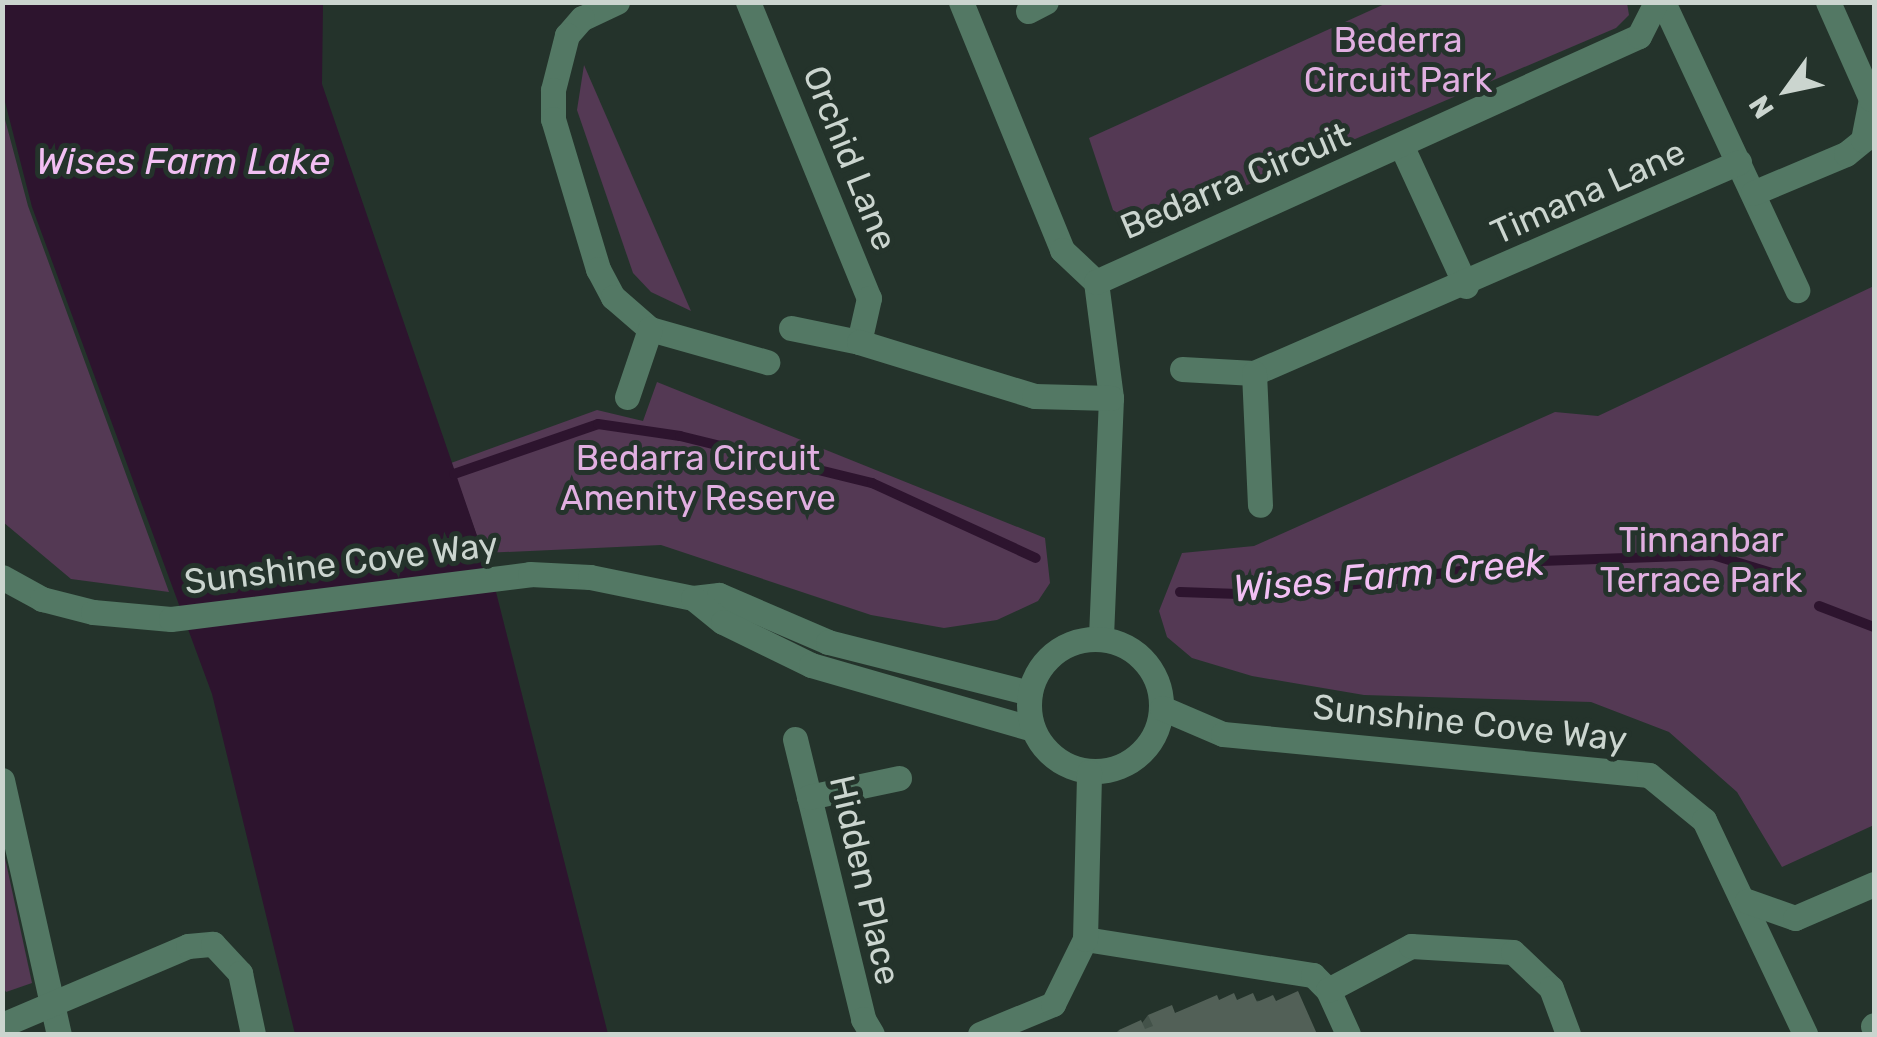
<!DOCTYPE html>
<style>
body{margin:0}
#map{position:relative;width:1877px;height:1037px;overflow:hidden;background:#24332b;font-family:Rubik,sans-serif}
div>[style]{position:absolute}
[style*='--x']{left:calc(var(--x)*1px);top:calc(var(--y)*1px);width:calc(var(--w)*1px);rotate:calc(var(--a)*1deg)}
.green>*{inset:0;background:#543954}
.water>*{inset:0;background:#2d142e}
.stream>*{height:10px;margin:-5px;padding:0 5px;transform-origin:5px;border-radius:5px;background:#2d142e}
.minor>*{height:25px;margin:-12.5px;padding:0 12.5px;transform-origin:12.5px;border-radius:12.5px;background:#537864}
.minor>.ring{margin:-12.5px;padding:0;box-sizing:content-box;background:none;border:25px solid #537864;border-radius:50%}
.wall>*{inset:0;background:#435249}
.building>*{inset:0;background:#526057}
span{translate:-50% -50%;white-space:nowrap;text-align:center;line-height:1.15;-webkit-text-stroke:10px #24332b;paint-order:stroke}
.park-label{font-size:35px;color:#e1afe1}
.street-label{font-size:35px;color:#cbd5cf}
.water-label{font-size:38px;color:#f2bff3;font-style:italic}
.frame{position:absolute;inset:0;border:5px solid #cbd5cf;pointer-events:none}
.north{position:absolute;left:1737px;top:40px;width:100px;height:100px;-webkit-text-stroke:8px #24332b;paint-order:stroke;rotate:237deg;font-size:28px;font-weight:700;line-height:40px;text-align:center;color:#cbd5cf}
.north::after{content:'';display:block;margin:auto;width:35px;height:45px;background:#cbd5cf;clip-path:polygon(50% 0,100% 100%,50% 72%,0 100%)}
</style>
<div id="map">
<div class="green">
<i style="clip-path:polygon(1389px 2px,1627px 3px,1629px 15px,1616px 28px,1144px 229px,1113px 210px,1089px 138px)"></i>
<i style="clip-path:polygon(584px 65px,691px 311px,651px 292px,633px 273px,577px 110px)"></i>
<i style="clip-path:polygon(2px 108px,28px 206px,169px 592px,71px 579px,3px 522px)"></i>
<i style="clip-path:polygon(1874px 286px,1874px 825px,1782px 867px,1737px 792px,1669px 732px,1591px 702px,1364px 695px,1252px 676px,1192px 658px,1167px 637px,1159px 611px,1182px 553px,1254px 546px,1555px 412px,1598px 416px)"></i>
<i style="clip-path:polygon(657px 382px,1045px 538px,1050px 583px,1038px 601px,997px 620px,944px 628px,871px 615px,661px 545px,483px 553px,451px 463px,597px 410px,643px 421px)"></i>
<i style="clip-path:polygon(2px 844px,32px 983px,6px 992px,2px 985px)"></i>
</div>
<div class="water">
<i style="clip-path:polygon(2px 3px,323px 3px,322px 84px,495px 588px,608px 1034px,295px 1034px,212px 694px,32px 207px,3px 94px)"></i>
</div>
<div class="stream">
<i style="--x:454;--y:474;--w:152;--a:-19.1"></i>
<i style="--x:598;--y:424;--w:83;--a:8.3"></i>
<i style="--x:680;--y:436;--w:198;--a:13.8"></i>
<i style="--x:872;--y:483;--w:180;--a:24.6"></i>
<i style="--x:1180;--y:592;--w:88;--a:2"></i>
<i style="--x:1268;--y:595;--w:274;--a:-7.1"></i>
<i style="--x:1540;--y:561;--w:173;--a:-2"></i>
<i style="--x:1713;--y:555;--w:65;--a:17"></i>
<i style="--x:1819;--y:606;--w:59;--a:20.9"></i>
</div>
<div class="minor">
<i style="--x:617;--y:2;--w:38;--a:155"></i>
<i style="--x:582;--y:18;--w:23;--a:131"></i>
<i style="--x:567;--y:35;--w:57;--a:104.3"></i>
<i style="--x:553;--y:90;--w:29;--a:90"></i>
<i style="--x:553;--y:119;--w:157;--a:73.3"></i>
<i style="--x:598;--y:269;--w:32;--a:62"></i>
<i style="--x:613;--y:297;--w:49;--a:40.9"></i>
<i style="--x:650;--y:329;--w:122;--a:15.8"></i>
<i style="--x:748;--y:2;--w:320;--a:67.8"></i>
<i style="--x:869;--y:298;--w:45;--a:102.8"></i>
<i style="--x:961;--y:2;--w:268;--a:67.8"></i>
<i style="--x:1062;--y:250;--w:47;--a:43.3"></i>
<i style="--x:1096;--y:282;--w:117;--a:82.6"></i>
<i style="--x:1111;--y:398;--w:241;--a:92.4"></i>
<i style="--x:1663;--y:2;--w:318;--a:65"></i>
<i style="--x:1028;--y:11;--w:20;--a:-27"></i>
<i style="--x:1402;--y:147;--w:153;--a:65.3"></i>
<i style="--x:1753;--y:193;--w:101;--a:-22.8"></i>
<i style="--x:1846;--y:154;--w:22;--a:-39"></i>
<i style="--x:1863;--y:140;--w:42;--a:-79"></i>
<i style="--x:1871;--y:99;--w:106;--a:-113.9"></i>
<i style="--x:1096;--y:282;--w:596;--a:-24.37"></i>
<i style="--x:1639;--y:36;--w:38;--a:-63"></i>
<i style="--x:791;--y:328;--w:69;--a:11.6"></i>
<i style="--x:859;--y:342;--w:183;--a:17.1"></i>
<i style="--x:1034;--y:396;--w:77;--a:1.5"></i>
<i style="--x:1182;--y:369;--w:72;--a:3.2"></i>
<i style="--x:1254;--y:373;--w:529;--a:-23.51"></i>
<i style="--x:1254;--y:373;--w:132;--a:87.4"></i>
<i style="--x:627;--y:397;--w:72;--a:-71.3"></i>
<i style="--x:2;--y:577;--w:46;--a:28.8"></i>
<i style="--x:42;--y:599;--w:53;--a:14.3"></i>
<i style="--x:93;--y:612;--w:78;--a:5.1"></i>
<i style="--x:171;--y:619;--w:362;--a:-7.1"></i>
<i style="--x:530;--y:574;--w:60;--a:2.9"></i>
<i style="--x:590;--y:577;--w:105;--a:11.5"></i>
<i style="--x:693;--y:598;--w:26;--a:-7"></i>
<i style="--x:719;--y:595;--w:119;--a:23.3"></i>
<i style="--x:828;--y:642;--w:208;--a:14.2"></i>
<i style="--x:693;--y:598;--w:38;--a:39"></i>
<i style="--x:723;--y:622;--w:98;--a:26"></i>
<i style="--x:811;--y:665;--w:231;--a:16.1"></i>
<i class="ring" style="left:1029px;top:639px;width:107px;height:107px"></i>
<i style="--x:1162;--y:708;--w:66;--a:23.1"></i>
<i style="--x:1223;--y:734;--w:428;--a:5.5"></i>
<i style="--x:1649;--y:775;--w:71;--a:39.3"></i>
<i style="--x:1704;--y:820;--w:237;--a:64.7"></i>
<i style="--x:795;--y:739;--w:288;--a:76.3"></i>
<i style="--x:863;--y:1019;--w:17;--a:59"></i>
<i style="--x:2;--y:780;--w:260;--a:77.4"></i>
<i style="--x:809;--y:797;--w:92;--a:-11.9"></i>
<i style="--x:1747;--y:901;--w:51;--a:19.5"></i>
<i style="--x:1795;--y:918;--w:86;--a:-23.3"></i>
<i style="--x:1085;--y:939;--w:231;--a:9"></i>
<i style="--x:1313;--y:975;--w:21;--a:45"></i>
<i style="--x:1328;--y:990;--w:48;--a:65.6"></i>
<i style="--x:1328;--y:990;--w:94;--a:-27.9"></i>
<i style="--x:1411;--y:946;--w:102;--a:3.4"></i>
<i style="--x:1513;--y:952;--w:52;--a:43.5"></i>
<i style="--x:1551;--y:988;--w:49;--a:69.7"></i>
<i style="--x:2;--y:1025;--w:202;--a:-23"></i>
<i style="--x:188;--y:946;--w:25;--a:-5"></i>
<i style="--x:213;--y:944;--w:40;--a:47"></i>
<i style="--x:240;--y:973;--w:62;--a:78"></i>
<i style="--x:1873;--y:1026;--w:1;--a:-45"></i>
<i style="--x:980;--y:1034;--w:79;--a:-22.3"></i>
<i style="--x:1053;--y:1004;--w:72;--a:-63.8"></i>
<i style="--x:1085;--y:939;--w:167;--a:-88.6"></i>
</div>
<div class="wall">
<i style="clip-path:polygon(1219px 1000px,1276px 1001px,1317px 1034px,1115px 1034px,1119px 1030px,1142px 1023px,1148px 1015px,1175px 1013px)"></i>
</div>
<div class="building">
<i style="clip-path:polygon(1298px 991px,1317px 1034px,1121px 1034px,1119px 1030px,1141px 1020px,1145px 1029px,1153px 1026px,1148px 1015px,1172px 1005px,1175px 1013px,1217px 995px,1219px 1000px,1234px 993px,1237px 1000px,1253px 993px,1257px 1002px,1273px 995px,1276px 1001px)"></i>
</div>
<div class="park-label">
<span style="left:1398px;top:60px">Bederra<br>Circuit Park</span>
<span style="left:698px;top:478px">Bedarra Circuit<br>Amenity Reserve</span>
<span style="left:1701px;top:560px">Tinnanbar<br>Terrace Park</span>
</div>
<div class="street-label">
<span style="left:850px;top:158px;rotate:68deg">Orchid Lane</span>
<span style="left:1235px;top:181px;rotate:-23deg">Bedarra Circuit</span>
<span style="left:1588px;top:192px;rotate:-24deg">Timana Lane</span>
<span style="left:341px;top:563px;rotate:-7deg">Sunshine Cove Way</span>
<span style="left:1470px;top:723px;rotate:6deg">Sunshine Cove Way</span>
<span style="left:865px;top:880px;rotate:77deg">Hidden Place</span>
</div>
<div class="water-label">
<span style="left:183px;top:162px">Wises Farm Lake</span>
<span style="left:1389px;top:576px;rotate:-5deg">Wises Farm Creek</span>
</div>
<div class="frame"></div>
<div class="north">N</div>
</div>
